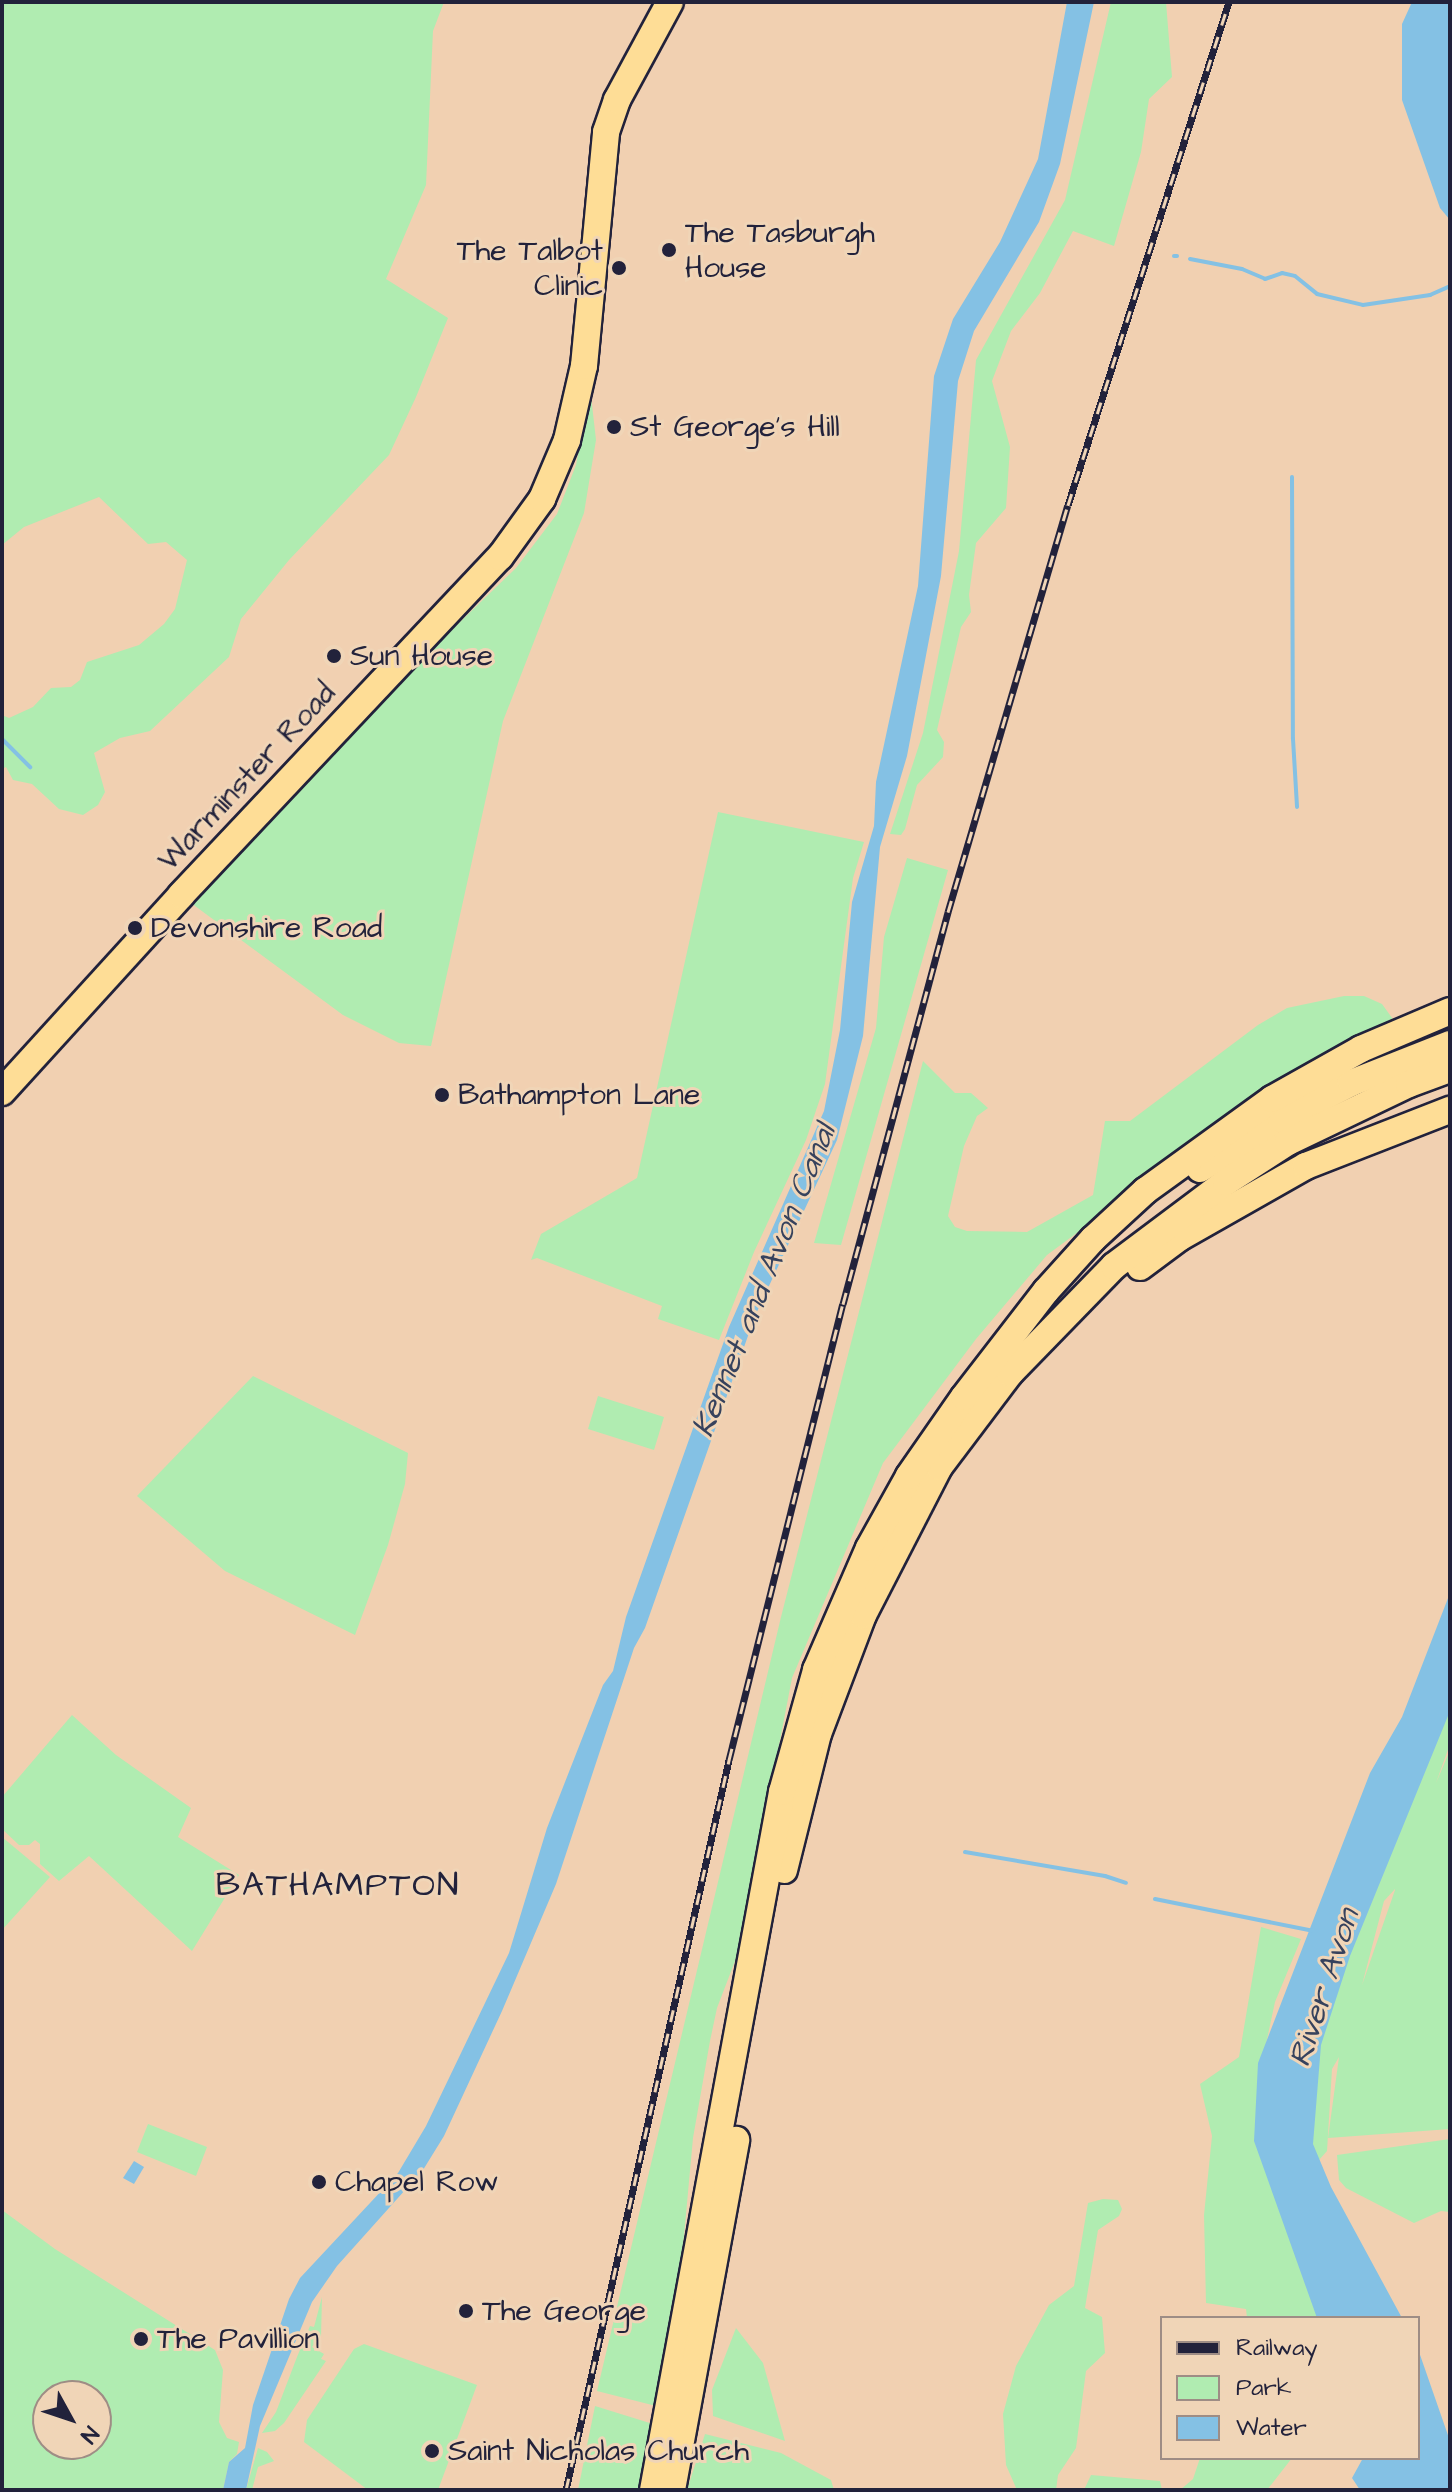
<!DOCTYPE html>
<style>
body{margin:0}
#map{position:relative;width:1452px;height:2492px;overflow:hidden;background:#f1d0b1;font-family:"Architects Daughter",sans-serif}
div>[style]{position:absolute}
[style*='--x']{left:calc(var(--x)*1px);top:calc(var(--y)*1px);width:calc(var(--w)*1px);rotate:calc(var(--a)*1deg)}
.green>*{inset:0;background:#b0ecb1}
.water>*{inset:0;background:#84c1e4}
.stream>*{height:4px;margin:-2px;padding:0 2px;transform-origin:2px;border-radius:2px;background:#84c1e4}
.roads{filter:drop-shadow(2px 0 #22223b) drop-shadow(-2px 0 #22223b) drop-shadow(0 2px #22223b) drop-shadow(0 -2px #22223b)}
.highway>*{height:26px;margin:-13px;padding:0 13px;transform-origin:13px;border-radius:13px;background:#fedd96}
.rail>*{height:7px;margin-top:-3.5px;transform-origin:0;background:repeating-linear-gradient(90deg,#f0d5b7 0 12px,#22223b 0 24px);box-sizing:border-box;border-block:2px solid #22223b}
.dots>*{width:22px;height:22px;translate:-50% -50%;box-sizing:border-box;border:4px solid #f0d5b7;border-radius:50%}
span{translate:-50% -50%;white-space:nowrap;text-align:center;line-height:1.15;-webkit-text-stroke:6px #f0d5b7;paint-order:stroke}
.poi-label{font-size:30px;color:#22223b}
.left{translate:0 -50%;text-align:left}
.right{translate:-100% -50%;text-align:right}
.street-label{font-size:30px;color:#22223b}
.water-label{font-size:32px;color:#36425d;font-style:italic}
.quarter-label{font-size:34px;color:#22223b;letter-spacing:2px}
.frame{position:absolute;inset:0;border:4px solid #22223b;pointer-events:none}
.legend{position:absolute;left:1160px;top:2316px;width:260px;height:144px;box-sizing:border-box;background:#f0d5b7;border:2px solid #9e8d85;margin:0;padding:10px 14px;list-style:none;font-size:24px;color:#22223b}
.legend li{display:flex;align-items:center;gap:16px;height:40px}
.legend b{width:40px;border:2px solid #9e8d85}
.north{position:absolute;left:32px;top:2380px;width:80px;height:80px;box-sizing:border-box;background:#f0d5b7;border:2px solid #9e8d85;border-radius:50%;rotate:130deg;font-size:22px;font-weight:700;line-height:32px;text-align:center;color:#22223b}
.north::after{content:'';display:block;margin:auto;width:28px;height:36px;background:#22223b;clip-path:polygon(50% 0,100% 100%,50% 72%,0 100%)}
</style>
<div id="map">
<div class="green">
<i style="clip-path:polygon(2px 2px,444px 2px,433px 31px,426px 185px,386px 279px,448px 318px,416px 397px,389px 455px,289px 560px,241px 619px,229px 657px,150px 731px,120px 738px,94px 753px,105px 792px,98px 805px,83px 815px,59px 809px,32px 784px,13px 780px,6px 767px,2px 769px,2px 715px,9px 718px,33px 707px,51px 688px,71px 687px,80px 680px,87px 662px,139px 645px,164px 624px,175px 609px,187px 560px,166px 542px,148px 544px,99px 497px,24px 527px,2px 545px)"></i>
<i style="clip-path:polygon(1111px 2px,1166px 2px,1172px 77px,1149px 99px,1141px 152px,1114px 246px,1073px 231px,1040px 293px,1011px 331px,992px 381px,1010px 447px,1006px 508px,976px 543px,969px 595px,971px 612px,961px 627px,937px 730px,944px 742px,943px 757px,917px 785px,905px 829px,901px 835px,890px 834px,923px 733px,959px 551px,976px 360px,1065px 200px)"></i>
<i style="clip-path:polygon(590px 387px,596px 440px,584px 513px,503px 721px,431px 1046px,399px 1043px,343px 1015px,191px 903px,407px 673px,516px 568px,557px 514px,576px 465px)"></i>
<i style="clip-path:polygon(718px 812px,864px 842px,853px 878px,825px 1084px,806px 1140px,754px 1252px,719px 1340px,658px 1319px,662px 1306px,537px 1258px,531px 1260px,541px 1234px,637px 1178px)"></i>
<i style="clip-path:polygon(907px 858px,948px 870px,841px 1245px,814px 1243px,876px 1028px,884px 937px)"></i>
<i style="clip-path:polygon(1344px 996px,1364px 996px,1382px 1004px,1395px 1022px,1243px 1104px,1178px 1149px,1116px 1204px,1047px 1255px,976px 1339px,883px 1463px,792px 1678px,740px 1948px,717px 2008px,710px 2041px,693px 2138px,675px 2334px,660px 2407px,597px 2391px,781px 1617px,923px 1061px,955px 1093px,971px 1093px,988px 1108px,977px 1116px,964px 1146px,948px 1216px,955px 1227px,967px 1231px,1027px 1232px,1093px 1195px,1105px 1121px,1130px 1121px,1258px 1025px,1287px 1008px)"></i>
<i style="clip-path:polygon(253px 1376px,408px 1453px,405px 1484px,388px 1545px,355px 1635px,225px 1571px,137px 1496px)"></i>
<i style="clip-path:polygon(598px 1396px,664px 1417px,654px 1450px,588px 1429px)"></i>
<i style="clip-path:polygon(evenodd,1450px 1694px,1450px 1744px,1436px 1783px,1450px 1750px,1450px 2129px,1328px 2138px,1339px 2057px,1332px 2069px,1327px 2151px,1311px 2169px,1316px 2029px,1450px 1694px,1395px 1889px,1395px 1890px,1362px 1985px,1384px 1901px,1395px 1889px)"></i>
<i style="clip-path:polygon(72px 1715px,116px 1755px,191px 1808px,178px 1837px,239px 1875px,192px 1951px,89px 1856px,59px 1881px,40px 1864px,40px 1844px,35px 1840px,29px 1845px,19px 1845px,2px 1829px,2px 1797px)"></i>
<i style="clip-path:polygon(2px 1837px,50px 1877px,2px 1930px)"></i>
<i style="clip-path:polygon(1261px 1927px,1301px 1939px,1275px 2002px,1263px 2058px,1334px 2318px,1247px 2318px,1246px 2309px,1206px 2303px,1204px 2215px,1212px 2136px,1200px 2084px,1239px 2057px)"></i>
<i style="clip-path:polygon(148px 2124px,207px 2147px,196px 2176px,137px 2152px)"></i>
<i style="clip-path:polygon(1450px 2139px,1450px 2212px,1441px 2211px,1414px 2223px,1346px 2188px,1339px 2180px,1337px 2155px)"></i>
<i style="clip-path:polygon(1103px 2199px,1118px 2200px,1122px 2209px,1119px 2216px,1098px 2230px,1085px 2308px,1102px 2317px,1105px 2353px,1086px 2371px,1076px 2448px,1058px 2475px,1056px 2490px,1017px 2490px,1006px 2465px,1003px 2414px,1016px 2366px,1049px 2305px,1074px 2286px,1088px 2203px)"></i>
<i style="clip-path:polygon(evenodd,2px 2210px,55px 2249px,215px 2350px,223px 2370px,219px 2422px,227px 2438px,239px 2442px,237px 2454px,229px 2462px,223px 2490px,2px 2490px,2px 2210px,48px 2396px,96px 2396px,96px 2444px,48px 2444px,48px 2396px)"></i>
<i style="clip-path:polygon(322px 2297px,321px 2337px,312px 2347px,324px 2354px,321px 2359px,326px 2361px,284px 2423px,275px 2431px,262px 2433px,276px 2412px,297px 2357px,310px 2326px,314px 2327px)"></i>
<i style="clip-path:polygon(736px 2328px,763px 2363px,785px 2441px,713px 2416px,712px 2390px)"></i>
<i style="clip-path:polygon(364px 2344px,477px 2385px,438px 2490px,368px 2490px,304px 2442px,307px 2420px,354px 2349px)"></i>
<i style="clip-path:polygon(595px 2406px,653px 2424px,641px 2490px,578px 2490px)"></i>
<i style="clip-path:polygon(705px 2434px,781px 2453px,831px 2480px,834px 2490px,687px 2490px)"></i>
<i style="clip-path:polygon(258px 2448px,267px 2452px,274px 2461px,258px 2467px,252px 2490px,246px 2490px)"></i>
<i style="clip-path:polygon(1200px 2458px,1292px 2458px,1267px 2490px,1180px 2490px,1193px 2479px)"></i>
<i style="clip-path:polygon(1091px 2475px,1160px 2481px,1162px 2490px,1084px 2490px)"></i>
</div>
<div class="water">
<i style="clip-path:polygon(1067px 2px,1094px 2px,1060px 164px,1039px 222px,974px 331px,958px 381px,941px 576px,907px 756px,880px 847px,863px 1036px,837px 1140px,755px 1316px,645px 1628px,634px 1648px,556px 1884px,502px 2011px,444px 2136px,423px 2170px,337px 2266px,312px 2302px,260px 2426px,246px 2490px,223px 2490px,229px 2462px,245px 2448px,253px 2405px,289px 2299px,300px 2278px,398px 2173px,426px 2126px,509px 1953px,547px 1828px,603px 1685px,613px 1671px,626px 1617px,729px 1327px,824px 1111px,840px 1030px,852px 902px,874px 826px,876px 782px,918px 586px,934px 376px,953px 319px,1000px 242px,1038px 159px)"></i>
<i style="clip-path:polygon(1412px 2px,1450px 2px,1450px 220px,1440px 208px,1402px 100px,1402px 24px)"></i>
<i style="clip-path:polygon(1450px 1593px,1450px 1711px,1350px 1956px,1321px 2045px,1313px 2144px,1331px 2187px,1402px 2318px,1317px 2318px,1254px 2141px,1258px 2063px,1370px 1773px,1402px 1717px)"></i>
<i style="clip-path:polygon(134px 2161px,144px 2167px,134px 2184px,123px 2178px)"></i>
<i style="clip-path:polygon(1418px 2349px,1450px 2441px,1450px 2490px,1360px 2490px,1352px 2478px,1363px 2458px,1418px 2458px)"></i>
</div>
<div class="stream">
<i style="--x:1174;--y:256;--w:3;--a:0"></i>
<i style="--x:1190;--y:259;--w:53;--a:10.9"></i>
<i style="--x:1242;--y:269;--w:25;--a:23"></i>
<i style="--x:1265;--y:279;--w:18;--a:-19"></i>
<i style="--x:1282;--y:273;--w:13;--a:13"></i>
<i style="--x:1295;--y:276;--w:28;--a:39"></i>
<i style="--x:1317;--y:294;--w:47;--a:13.4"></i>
<i style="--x:1363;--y:305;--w:68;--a:-8.5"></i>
<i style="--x:1430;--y:295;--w:22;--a:-24"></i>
<i style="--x:1292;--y:477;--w:262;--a:89.8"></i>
<i style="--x:1293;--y:739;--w:68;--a:86.6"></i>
<i style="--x:2;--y:739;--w:40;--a:45"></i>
<i style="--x:965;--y:1852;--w:142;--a:9.7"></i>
<i style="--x:1105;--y:1876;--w:22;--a:18"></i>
<i style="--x:1155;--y:1899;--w:162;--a:11.4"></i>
</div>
<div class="roads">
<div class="highway">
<i style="--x:2;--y:1092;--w:266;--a:-47.7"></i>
<i style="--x:181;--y:895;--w:465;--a:-46.7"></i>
<i style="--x:500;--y:557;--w:72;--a:-54.1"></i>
<i style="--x:542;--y:499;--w:64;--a:-67"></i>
<i style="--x:567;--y:440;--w:76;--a:-77.1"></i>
<i style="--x:584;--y:366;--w:235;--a:-84.6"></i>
<i style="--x:606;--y:132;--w:34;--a:-71"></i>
<i style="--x:617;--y:100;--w:111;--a:-61.6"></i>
<i style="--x:1200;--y:1169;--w:95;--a:-31.7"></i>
<i style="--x:1281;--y:1119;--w:79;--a:-27.2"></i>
<i style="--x:1351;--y:1083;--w:106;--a:-21.5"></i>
<i style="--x:1140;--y:1267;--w:49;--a:-36.6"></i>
<i style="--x:1179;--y:1238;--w:146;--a:-29.6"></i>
<i style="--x:1306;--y:1166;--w:155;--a:-21.3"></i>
<i style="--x:784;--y:1870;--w:140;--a:-76"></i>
<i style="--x:818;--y:1734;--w:127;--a:-69.3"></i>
<i style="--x:863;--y:1615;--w:166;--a:-62.8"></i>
<i style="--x:939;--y:1467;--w:118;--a:-52.9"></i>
<i style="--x:1010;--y:1373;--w:149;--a:-45.8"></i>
<i style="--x:1114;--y:1266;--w:140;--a:-36.9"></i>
<i style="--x:1226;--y:1182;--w:74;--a:-32.8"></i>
<i style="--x:1288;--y:1142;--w:134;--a:-25.6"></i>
<i style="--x:1409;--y:1084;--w:44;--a:-20.1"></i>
<i style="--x:653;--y:2490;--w:710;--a:-79.53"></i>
<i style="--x:782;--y:1792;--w:127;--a:-74.4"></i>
<i style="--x:816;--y:1670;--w:133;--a:-66.5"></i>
<i style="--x:869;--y:1548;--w:82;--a:-60.9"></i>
<i style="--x:909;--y:1476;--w:96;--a:-55.2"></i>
<i style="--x:964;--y:1397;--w:134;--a:-52.3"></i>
<i style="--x:1046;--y:1291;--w:70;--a:-47.9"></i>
<i style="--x:1093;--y:1239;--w:71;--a:-42.7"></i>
<i style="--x:1145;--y:1191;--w:157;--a:-35.9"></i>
<i style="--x:1272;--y:1099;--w:102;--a:-29.3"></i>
<i style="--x:1361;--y:1049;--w:97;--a:-23.1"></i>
<i style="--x:672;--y:2490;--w:356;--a:-79.6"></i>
</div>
</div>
<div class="rail">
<i style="--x:566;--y:2490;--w:748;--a:-77.41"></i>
<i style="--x:729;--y:1760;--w:470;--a:-76"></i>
<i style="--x:843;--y:1304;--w:406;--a:-75"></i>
<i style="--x:948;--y:912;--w:424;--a:-73.6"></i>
<i style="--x:1068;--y:505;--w:528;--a:-72.25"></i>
</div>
<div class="dots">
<i style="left:669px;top:250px;background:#22223b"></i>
<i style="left:619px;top:268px;background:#22223b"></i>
<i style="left:614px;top:427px;background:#22223b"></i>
<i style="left:334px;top:656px;background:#22223b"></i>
<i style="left:135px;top:928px;background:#22223b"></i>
<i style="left:442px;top:1095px;background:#22223b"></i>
<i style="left:319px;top:2182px;background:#22223b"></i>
<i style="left:466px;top:2311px;background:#22223b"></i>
<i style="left:141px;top:2339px;background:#22223b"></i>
<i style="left:432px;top:2451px;background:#22223b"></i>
</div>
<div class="poi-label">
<span class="left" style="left:685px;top:250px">The Tasburgh<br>House</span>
<span class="right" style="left:603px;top:268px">The Talbot<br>Clinic</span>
<span class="left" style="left:630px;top:427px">St George's Hill</span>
<span class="left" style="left:350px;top:656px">Sun House</span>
<span class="left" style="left:151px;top:928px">Devonshire Road</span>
<span class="left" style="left:458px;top:1095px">Bathampton Lane</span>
<span class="left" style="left:335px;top:2182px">Chapel Row</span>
<span class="left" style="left:482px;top:2311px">The George</span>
<span class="left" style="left:157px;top:2339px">The Pavillion</span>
<span class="left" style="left:448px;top:2451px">Saint Nicholas Church</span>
</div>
<div class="street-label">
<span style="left:247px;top:777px;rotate:-47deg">Warminster Road</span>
</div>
<div class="water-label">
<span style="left:765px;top:1281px;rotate:-68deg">Kennet and Avon Canal</span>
<span style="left:1325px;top:1988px;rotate:-72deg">River Avon</span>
</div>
<div class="quarter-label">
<span style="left:338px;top:1886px">BATHAMPTON</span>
</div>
<div class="frame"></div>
<ul class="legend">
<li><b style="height:10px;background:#22223b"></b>Railway</li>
<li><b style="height:22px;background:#b0ecb1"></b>Park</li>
<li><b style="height:22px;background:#84c1e4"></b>Water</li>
</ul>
<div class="north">N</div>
</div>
